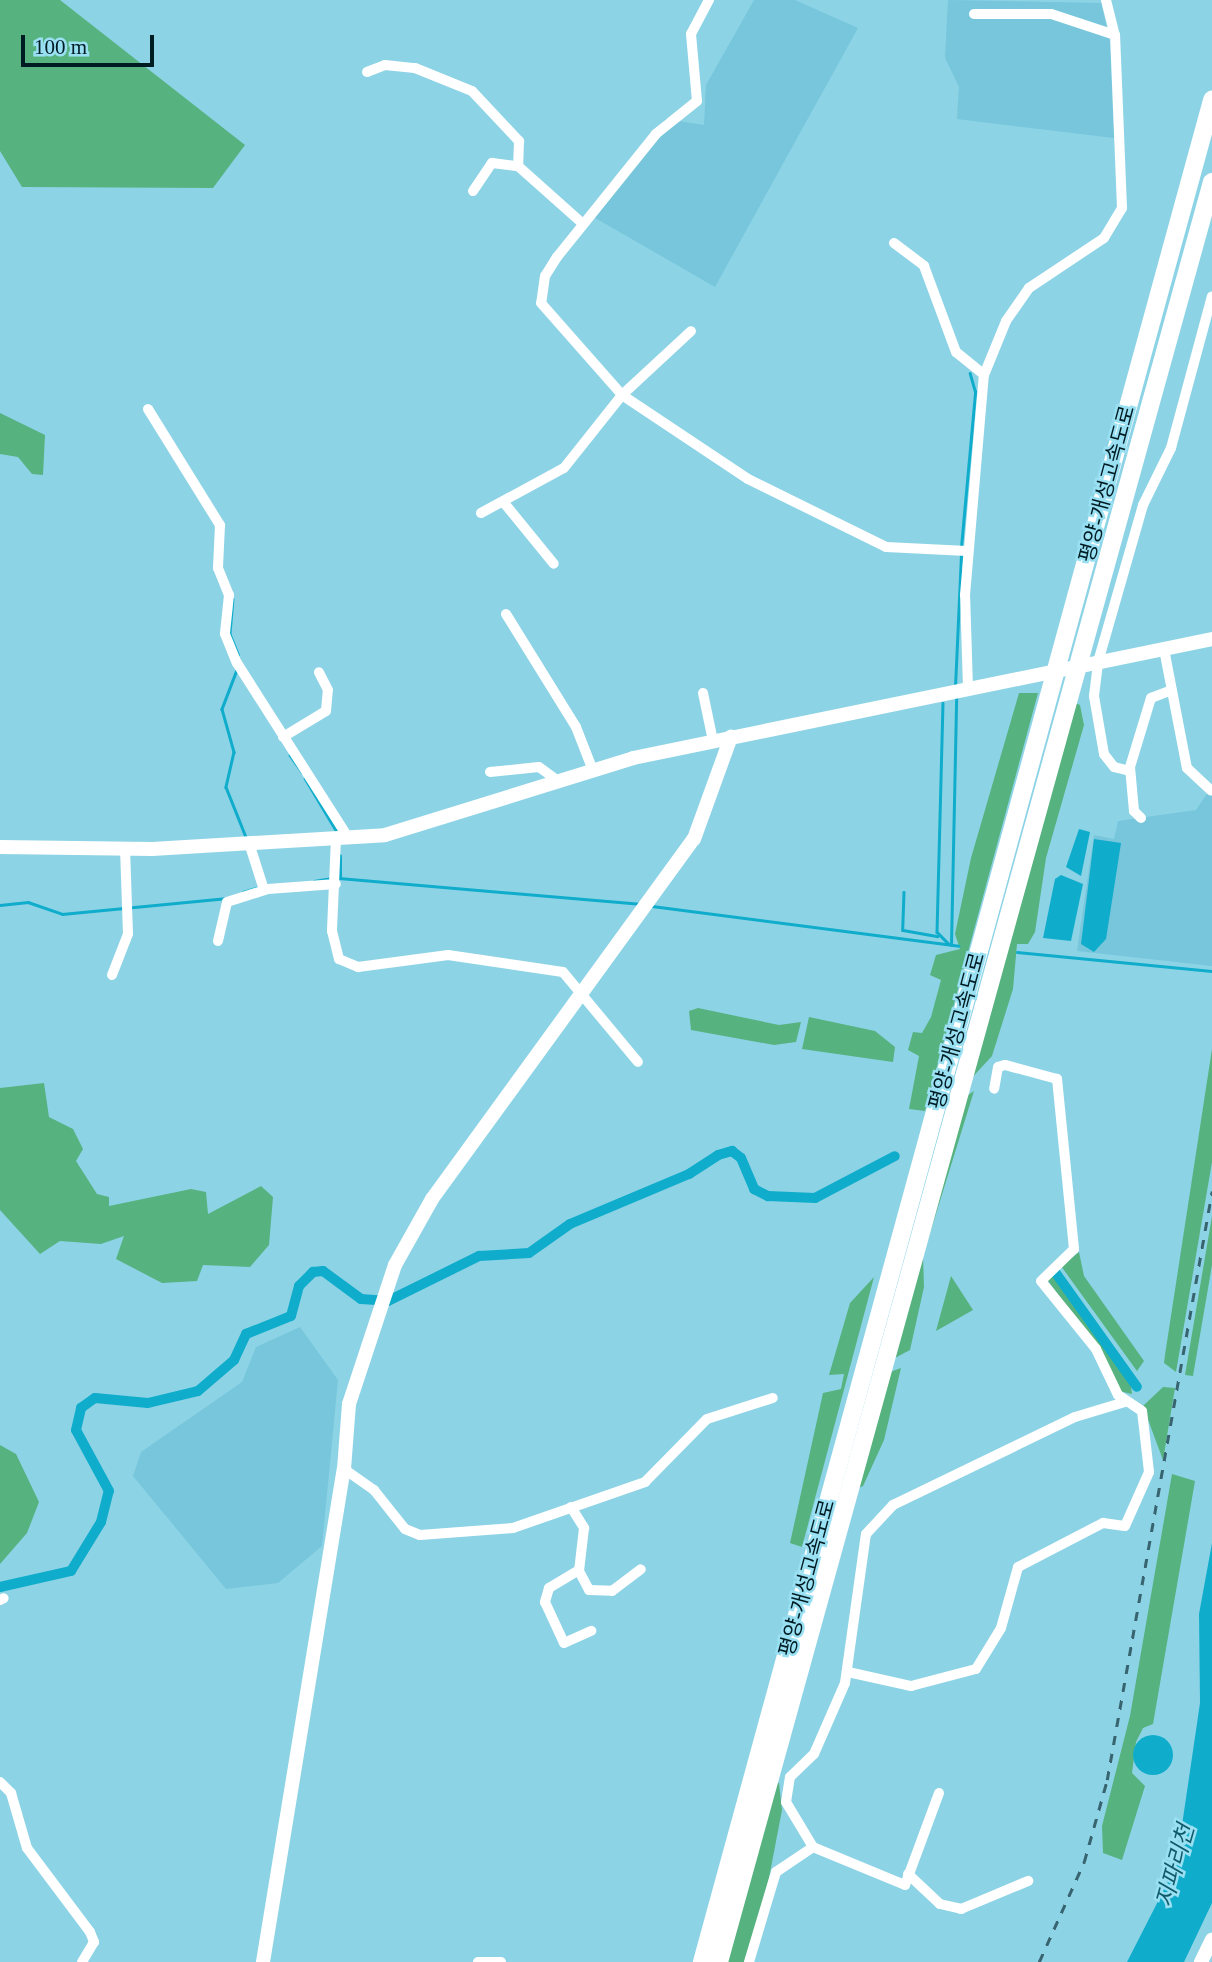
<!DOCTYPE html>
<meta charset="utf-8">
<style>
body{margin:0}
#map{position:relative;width:1212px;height:1962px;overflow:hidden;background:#8dd3e6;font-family:"Times New Roman","Noto Sans KR",serif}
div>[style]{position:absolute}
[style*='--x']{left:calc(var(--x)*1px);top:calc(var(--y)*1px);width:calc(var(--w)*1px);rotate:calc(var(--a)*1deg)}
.built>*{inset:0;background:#77c6db}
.green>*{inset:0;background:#56b27e}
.water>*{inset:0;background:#0fadcb}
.round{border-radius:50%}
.stream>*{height:2.5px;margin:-1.25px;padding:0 1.25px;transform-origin:1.25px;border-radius:1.25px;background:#0fadcb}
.canal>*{height:10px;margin:-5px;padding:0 5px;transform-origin:5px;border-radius:5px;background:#0fadcb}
.street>*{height:10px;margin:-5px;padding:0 5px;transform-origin:5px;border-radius:5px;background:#fff}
.secondary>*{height:14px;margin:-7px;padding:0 7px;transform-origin:7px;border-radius:7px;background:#fff}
.primary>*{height:14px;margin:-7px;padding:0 7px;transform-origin:7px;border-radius:7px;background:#fff}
.highway>*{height:18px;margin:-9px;padding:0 9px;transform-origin:9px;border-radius:9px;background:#fff}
.rail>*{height:2.5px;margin-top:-1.25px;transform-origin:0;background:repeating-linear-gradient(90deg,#37646f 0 9px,transparent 0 18px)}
span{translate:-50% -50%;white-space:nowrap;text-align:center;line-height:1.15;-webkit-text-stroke:5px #9ae0f3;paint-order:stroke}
.street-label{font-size:21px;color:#001c23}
.water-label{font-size:23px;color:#105b6b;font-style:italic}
.scale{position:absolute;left:21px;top:35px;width:133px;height:32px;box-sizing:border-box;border:4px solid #001c23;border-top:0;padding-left:9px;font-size:21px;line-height:24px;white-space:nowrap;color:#001c23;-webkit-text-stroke:5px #9ae0f3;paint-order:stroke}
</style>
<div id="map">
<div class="built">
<i style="clip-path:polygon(754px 0,795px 0,858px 28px,715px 287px,590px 215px,665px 119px,704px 125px,706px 85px)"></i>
<i style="clip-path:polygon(948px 0,1101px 3px,1110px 41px,1114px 138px,957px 119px,959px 87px,945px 58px)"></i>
<i style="clip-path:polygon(1212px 786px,1212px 966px,1077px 951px,1094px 835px,1114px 839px,1118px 821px,1196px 810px)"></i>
<i style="clip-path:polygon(300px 1327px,338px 1380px,322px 1546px,278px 1583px,226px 1589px,133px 1476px,141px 1452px,242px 1382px,256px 1347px)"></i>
</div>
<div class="green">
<i style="clip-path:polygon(0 0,60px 0,245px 145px,213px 188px,22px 187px,0 151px)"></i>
<i style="clip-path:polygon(0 413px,45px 435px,43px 475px,32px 474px,18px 457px,0 454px)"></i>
<i style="clip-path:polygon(1019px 693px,1038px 693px,925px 1111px,909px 1109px,919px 1056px,908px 1050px,913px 1032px,922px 1033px,931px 1017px,941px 980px,930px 975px,936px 955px,960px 949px,955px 934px,971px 858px)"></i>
<i style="clip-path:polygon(1073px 702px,1080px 705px,1084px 725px,1046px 858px,1035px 932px,1028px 944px,1017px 944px,1013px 989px,992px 1056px,968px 1082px)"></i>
<i style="clip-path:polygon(698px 1008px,779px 1025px,801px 1022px,796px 1042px,774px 1045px,691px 1030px,689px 1011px)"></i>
<i style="clip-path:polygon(809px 1017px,875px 1031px,895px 1047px,893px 1062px,802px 1049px)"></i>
<i style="clip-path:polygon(1212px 1049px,1212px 1162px,1176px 1372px,1164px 1363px,1165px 1355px)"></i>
<i style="clip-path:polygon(44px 1083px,49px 1117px,73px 1129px,83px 1149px,76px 1161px,97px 1194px,109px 1197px,109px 1206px,191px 1189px,206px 1192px,208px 1214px,261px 1186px,273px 1197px,269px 1245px,250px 1267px,203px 1265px,197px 1281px,162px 1283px,116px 1259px,124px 1236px,101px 1244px,60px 1241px,40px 1254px,0 1210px,0 1088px)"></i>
<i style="clip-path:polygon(974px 1091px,923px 1256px,924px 1287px,910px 1350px,893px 1359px,965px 1097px)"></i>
<i style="clip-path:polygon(1212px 1216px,1212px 1265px,1193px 1376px,1185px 1375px)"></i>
<i style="clip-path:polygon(1079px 1252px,1084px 1276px,1144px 1361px,1137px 1371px,1061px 1266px)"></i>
<i style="clip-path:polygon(1051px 1273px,1130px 1380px,1132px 1394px,1119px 1391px,1105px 1358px,1046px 1278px)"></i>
<i style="clip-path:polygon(951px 1276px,973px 1310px,936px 1331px)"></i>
<i style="clip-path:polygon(874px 1277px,802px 1547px,790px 1543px,823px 1393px,841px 1389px,844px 1374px,829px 1375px,850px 1303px)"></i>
<i style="clip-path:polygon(901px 1368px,884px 1440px,863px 1486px,854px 1490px,890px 1372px)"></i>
<i style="clip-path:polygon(1163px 1387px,1175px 1388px,1163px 1460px,1143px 1406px)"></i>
<i style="clip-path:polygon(0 1445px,16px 1454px,39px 1502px,27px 1533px,0 1564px)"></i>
<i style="clip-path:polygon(1172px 1474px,1195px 1481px,1153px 1724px,1143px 1728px,1136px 1742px,1132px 1773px,1145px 1786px,1122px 1860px,1103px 1853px,1102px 1826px,1130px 1716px)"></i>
<i style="clip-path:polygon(773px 1783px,779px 1783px,782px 1810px,769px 1878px,746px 1962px,725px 1962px)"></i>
</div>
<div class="water">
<i style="clip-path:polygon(1079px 829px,1090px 832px,1081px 876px,1066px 867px)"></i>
<i style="clip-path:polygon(1094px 839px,1121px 843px,1106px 939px,1094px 952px,1081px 944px)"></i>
<i style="clip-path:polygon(1061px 875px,1083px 884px,1071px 941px,1043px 938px,1055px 879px)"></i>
<i style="clip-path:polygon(1212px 1543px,1212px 1903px,1184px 1962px,1127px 1962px,1176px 1866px,1200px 1703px,1199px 1614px)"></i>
<i class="round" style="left:1133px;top:1735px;width:40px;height:40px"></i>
</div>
<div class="stream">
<i style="--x:961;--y:547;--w:156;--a:-84.8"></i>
<i style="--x:975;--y:392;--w:19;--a:-106"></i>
<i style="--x:233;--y:599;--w:35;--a:95"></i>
<i style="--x:230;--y:634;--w:22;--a:68"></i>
<i style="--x:237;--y:670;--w:42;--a:111"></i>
<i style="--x:222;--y:709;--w:45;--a:74.4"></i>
<i style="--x:234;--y:752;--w:36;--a:103"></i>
<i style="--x:226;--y:787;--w:54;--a:68.2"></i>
<i style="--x:955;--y:687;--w:133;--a:-87.4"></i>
<i style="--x:943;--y:703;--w:229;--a:91.5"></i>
<i style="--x:937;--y:932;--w:16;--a:45"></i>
<i style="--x:290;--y:755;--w:21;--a:55"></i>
<i style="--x:305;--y:778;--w:63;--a:59.3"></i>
<i style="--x:340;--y:877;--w:21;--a:-90"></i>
<i style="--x:339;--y:878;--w:304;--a:4.9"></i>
<i style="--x:314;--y:881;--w:18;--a:-9"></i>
<i style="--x:243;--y:892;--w:17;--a:-17"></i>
<i style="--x:904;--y:892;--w:38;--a:92"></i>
<i style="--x:903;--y:930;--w:35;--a:10"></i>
<i style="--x:0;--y:905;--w:28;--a:-6"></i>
<i style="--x:28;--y:902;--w:36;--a:19"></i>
<i style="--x:62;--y:914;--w:166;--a:-5.5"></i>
<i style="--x:652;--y:906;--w:309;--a:7.4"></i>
<i style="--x:951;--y:945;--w:248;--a:-88.8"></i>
<i style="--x:1017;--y:952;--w:196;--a:5.6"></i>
</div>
<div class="canal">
<i style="--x:1055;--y:1272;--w:141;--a:54.5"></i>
<i style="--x:0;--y:1587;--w:73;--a:-12.7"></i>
<i style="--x:71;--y:1571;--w:57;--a:-58.5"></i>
<i style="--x:101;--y:1522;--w:32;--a:-76"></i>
<i style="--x:109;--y:1491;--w:69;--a:-118.4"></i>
<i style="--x:76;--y:1430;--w:23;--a:-77"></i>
<i style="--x:81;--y:1408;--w:17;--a:-36"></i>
<i style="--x:95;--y:1398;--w:53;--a:5.4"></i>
<i style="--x:148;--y:1403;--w:51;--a:-13.5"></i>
<i style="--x:198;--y:1391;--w:48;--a:-40.7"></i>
<i style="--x:234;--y:1360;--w:29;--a:-65"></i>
<i style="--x:246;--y:1334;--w:48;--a:-21.8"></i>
<i style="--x:291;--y:1316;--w:31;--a:-75"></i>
<i style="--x:299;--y:1286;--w:20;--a:-45"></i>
<i style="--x:313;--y:1272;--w:10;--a:-6"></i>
<i style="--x:323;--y:1271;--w:47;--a:36.4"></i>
<i style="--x:361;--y:1299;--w:27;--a:4"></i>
<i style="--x:388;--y:1301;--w:102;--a:-26.3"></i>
<i style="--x:479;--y:1256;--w:50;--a:-3.4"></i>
<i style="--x:529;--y:1253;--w:50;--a:-35.3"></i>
<i style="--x:570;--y:1224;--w:129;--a:-22.8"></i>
<i style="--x:689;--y:1174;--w:35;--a:-33"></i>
<i style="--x:718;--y:1155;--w:15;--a:-16"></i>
<i style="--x:732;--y:1151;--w:11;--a:38"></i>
<i style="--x:741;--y:1158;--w:34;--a:67"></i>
<i style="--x:754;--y:1189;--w:16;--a:27"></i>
<i style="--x:768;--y:1196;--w:47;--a:2.4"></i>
<i style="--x:815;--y:1198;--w:90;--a:-27.7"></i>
</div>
<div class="street">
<i style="--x:709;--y:0;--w:38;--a:118"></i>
<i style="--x:691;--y:34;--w:67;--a:84.9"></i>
<i style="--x:697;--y:101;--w:53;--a:141.2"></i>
<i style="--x:656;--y:134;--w:158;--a:128.8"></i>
<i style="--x:557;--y:257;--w:22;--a:122"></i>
<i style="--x:545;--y:276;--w:27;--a:98"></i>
<i style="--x:541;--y:303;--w:123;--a:48.6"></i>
<i style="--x:622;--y:395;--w:151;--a:33.7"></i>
<i style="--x:748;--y:479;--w:154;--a:26.2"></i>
<i style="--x:886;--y:547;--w:81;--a:2.8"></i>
<i style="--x:1106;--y:0;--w:36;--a:76"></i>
<i style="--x:367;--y:72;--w:19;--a:-21"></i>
<i style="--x:385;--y:65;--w:30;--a:6"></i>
<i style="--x:415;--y:68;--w:61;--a:22"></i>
<i style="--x:472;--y:91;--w:69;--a:46.8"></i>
<i style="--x:519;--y:141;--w:25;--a:92"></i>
<i style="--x:518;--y:166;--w:87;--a:41.7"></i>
<i style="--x:473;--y:191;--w:34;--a:-56"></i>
<i style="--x:492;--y:163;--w:26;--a:7"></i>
<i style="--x:894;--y:243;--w:38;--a:37"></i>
<i style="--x:924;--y:266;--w:92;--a:69.6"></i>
<i style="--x:956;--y:352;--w:36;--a:39"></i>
<i style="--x:148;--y:409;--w:137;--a:58.2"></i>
<i style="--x:220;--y:525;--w:43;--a:92.7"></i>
<i style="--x:218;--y:568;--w:29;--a:68"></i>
<i style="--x:229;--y:595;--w:39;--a:96"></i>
<i style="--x:225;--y:634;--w:31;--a:68"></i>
<i style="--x:237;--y:663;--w:206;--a:57.5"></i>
<i style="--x:505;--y:504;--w:77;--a:50.8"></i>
<i style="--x:481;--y:513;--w:94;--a:-28.5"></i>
<i style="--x:564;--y:468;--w:93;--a:-51.5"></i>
<i style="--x:622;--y:395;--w:94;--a:-42.8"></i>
<i style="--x:506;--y:614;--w:133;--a:58.2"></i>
<i style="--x:576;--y:727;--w:44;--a:68.7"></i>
<i style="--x:1164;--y:649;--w:121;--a:79.1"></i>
<i style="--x:1187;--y:768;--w:33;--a:43"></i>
<i style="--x:968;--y:688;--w:93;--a:-91.8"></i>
<i style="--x:965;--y:595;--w:221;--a:-85.1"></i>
<i style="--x:984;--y:375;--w:58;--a:-67.8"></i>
<i style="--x:1006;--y:321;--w:40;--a:-55.1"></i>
<i style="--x:1029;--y:288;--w:90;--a:-33.7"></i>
<i style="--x:1104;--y:238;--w:35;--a:-59"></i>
<i style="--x:1122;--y:208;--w:173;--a:-92.3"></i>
<i style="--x:1115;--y:35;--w:67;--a:-161.8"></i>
<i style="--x:1051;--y:14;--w:77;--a:180"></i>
<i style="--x:703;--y:693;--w:49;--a:78.2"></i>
<i style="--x:283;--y:737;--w:50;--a:-31.2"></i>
<i style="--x:326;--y:711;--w:21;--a:-85"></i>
<i style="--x:328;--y:690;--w:20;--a:-117"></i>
<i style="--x:1130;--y:771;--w:16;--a:-166"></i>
<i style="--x:1114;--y:767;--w:16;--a:-128"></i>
<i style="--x:1104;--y:754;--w:59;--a:-99.8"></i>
<i style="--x:1094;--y:696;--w:34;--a:-83"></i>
<i style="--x:1098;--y:662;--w:163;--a:-74"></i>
<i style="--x:1143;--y:505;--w:64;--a:-63.8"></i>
<i style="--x:1171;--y:448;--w:157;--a:-74.9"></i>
<i style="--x:490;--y:772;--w:49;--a:-5.8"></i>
<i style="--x:539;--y:767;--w:22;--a:36"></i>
<i style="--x:1141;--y:818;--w:10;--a:-135"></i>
<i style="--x:1134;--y:811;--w:44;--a:-95.2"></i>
<i style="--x:1130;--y:767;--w:72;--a:-73.1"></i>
<i style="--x:1151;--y:698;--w:22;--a:-21"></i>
<i style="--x:336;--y:838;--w:93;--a:92.5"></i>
<i style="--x:332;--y:931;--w:29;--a:76"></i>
<i style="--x:339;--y:959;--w:21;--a:23"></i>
<i style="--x:358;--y:967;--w:91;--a:-7.6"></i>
<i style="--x:448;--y:955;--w:116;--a:8.4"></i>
<i style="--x:563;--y:972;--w:117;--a:50.2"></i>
<i style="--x:250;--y:846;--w:46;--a:72.3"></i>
<i style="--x:218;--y:941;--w:40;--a:-77"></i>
<i style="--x:227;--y:902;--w:43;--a:-17.6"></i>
<i style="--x:268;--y:889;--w:68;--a:-4.2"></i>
<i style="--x:112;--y:975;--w:44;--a:-68.7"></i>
<i style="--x:128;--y:934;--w:84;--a:-92"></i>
<i style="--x:344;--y:1469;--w:37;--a:35"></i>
<i style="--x:374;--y:1490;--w:50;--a:51.5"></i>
<i style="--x:405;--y:1529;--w:16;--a:22"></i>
<i style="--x:420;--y:1535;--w:93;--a:-4.3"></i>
<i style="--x:513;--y:1528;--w:140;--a:-19.2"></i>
<i style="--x:645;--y:1482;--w:88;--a:-45.5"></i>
<i style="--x:707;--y:1419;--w:69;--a:-17.7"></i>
<i style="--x:571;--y:1507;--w:25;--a:58"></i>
<i style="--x:584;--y:1528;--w:43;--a:96.6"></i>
<i style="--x:579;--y:1571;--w:21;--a:62"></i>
<i style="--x:589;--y:1590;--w:23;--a:2"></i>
<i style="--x:612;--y:1591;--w:36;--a:-37"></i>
<i style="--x:579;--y:1570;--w:35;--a:149"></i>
<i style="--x:549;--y:1588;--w:15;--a:106"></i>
<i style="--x:545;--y:1602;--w:45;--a:65.1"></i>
<i style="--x:564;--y:1643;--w:30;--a:-24"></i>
<i style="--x:0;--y:1600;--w:4;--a:-27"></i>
<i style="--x:848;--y:1672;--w:65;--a:12.5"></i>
<i style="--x:911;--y:1686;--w:67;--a:-14.7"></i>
<i style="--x:976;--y:1669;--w:48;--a:-58.6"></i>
<i style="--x:1001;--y:1628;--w:63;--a:-74.4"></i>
<i style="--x:1018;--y:1567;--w:96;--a:-27.4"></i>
<i style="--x:1103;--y:1523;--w:22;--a:8"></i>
<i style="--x:1125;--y:1526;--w:59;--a:-66"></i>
<i style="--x:1149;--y:1472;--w:61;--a:-96.5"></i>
<i style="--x:1142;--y:1411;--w:29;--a:-146"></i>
<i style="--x:1118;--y:1395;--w:51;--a:-115.6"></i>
<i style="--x:1096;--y:1349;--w:87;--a:-129"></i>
<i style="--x:1041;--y:1281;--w:46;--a:-44.1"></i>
<i style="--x:1074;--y:1249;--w:171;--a:-95.7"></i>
<i style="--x:1057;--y:1079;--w:54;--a:-164.9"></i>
<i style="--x:1005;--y:1065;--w:7;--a:164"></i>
<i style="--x:998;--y:1067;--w:22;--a:100"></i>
<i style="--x:0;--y:1782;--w:16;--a:45"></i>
<i style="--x:11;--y:1793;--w:57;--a:73.8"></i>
<i style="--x:27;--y:1848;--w:105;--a:53.1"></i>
<i style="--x:90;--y:1932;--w:11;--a:68"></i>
<i style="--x:94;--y:1942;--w:23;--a:121"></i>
<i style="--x:939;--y:1793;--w:98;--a:110.3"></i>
<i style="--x:905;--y:1885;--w:100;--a:-157.6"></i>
<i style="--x:813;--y:1847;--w:52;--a:-121"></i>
<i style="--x:786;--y:1802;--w:25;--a:-81"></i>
<i style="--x:790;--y:1777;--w:33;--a:-44"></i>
<i style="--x:814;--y:1754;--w:77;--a:-66.4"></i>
<i style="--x:845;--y:1683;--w:150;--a:-82"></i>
<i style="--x:866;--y:1534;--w:40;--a:-47"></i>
<i style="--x:893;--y:1505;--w:202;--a:-25.8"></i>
<i style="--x:1075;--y:1417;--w:52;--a:-16.7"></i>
<i style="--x:908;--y:1874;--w:44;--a:43.2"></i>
<i style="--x:940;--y:1904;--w:22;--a:13"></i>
<i style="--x:961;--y:1909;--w:73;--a:-22.7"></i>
<i style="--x:478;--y:1962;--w:23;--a:0"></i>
<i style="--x:749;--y:1962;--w:94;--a:-73.3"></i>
<i style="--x:776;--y:1872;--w:45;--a:-34"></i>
</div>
<div class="secondary">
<i style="--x:0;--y:847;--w:152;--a:0.8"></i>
<i style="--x:152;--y:849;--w:233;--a:-3.4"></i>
<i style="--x:385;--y:835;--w:260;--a:-17.2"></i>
<i style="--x:633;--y:758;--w:591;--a:-11.61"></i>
<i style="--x:263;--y:1962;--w:500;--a:-80.7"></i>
<i style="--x:344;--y:1469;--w:65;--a:-85.6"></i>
<i style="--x:349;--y:1404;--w:146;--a:-71.7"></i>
<i style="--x:395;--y:1265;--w:76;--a:-60.7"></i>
<i style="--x:432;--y:1199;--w:445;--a:-54"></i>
<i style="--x:694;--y:839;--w:109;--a:-70.1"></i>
</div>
<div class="primary">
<i style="--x:1201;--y:1962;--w:25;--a:-64"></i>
</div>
<div class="highway">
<i style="--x:702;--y:1962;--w:1931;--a:-74.68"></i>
<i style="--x:719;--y:1962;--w:1847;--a:-74.52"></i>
</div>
<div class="rail">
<i style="--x:1039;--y:1962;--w:110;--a:-65.8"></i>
<i style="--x:1084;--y:1862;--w:85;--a:-74.3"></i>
<i style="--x:1107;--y:1780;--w:598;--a:-79.89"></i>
</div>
<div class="street-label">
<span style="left:1107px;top:484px;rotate:-75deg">평양-개성고속도로</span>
<span style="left:957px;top:1031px;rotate:-75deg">평양-개성고속도로</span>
<span style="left:807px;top:1578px;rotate:-75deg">평양-개성고속도로</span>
</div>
<div class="water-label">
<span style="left:1176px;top:1866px;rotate:-74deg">지파리천</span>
</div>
<div class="scale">100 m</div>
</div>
